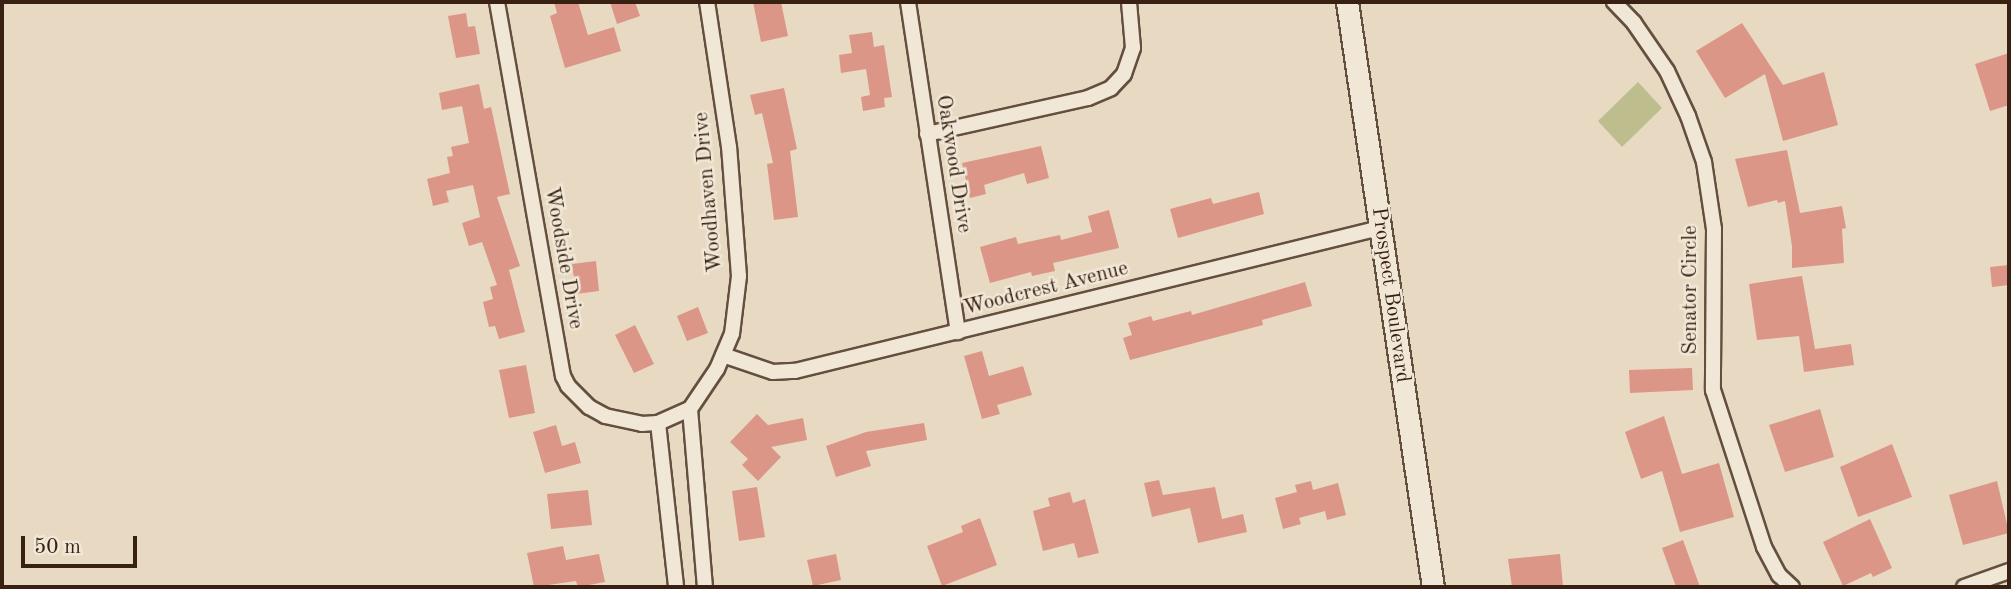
<!DOCTYPE html>
<style>
body{margin:0}
#map{position:relative;width:2011px;height:589px;overflow:hidden;background:#e8dac2;font-family:"Old Standard TT",serif}
div>[style]{position:absolute}
[style*='--x']{left:calc(var(--x)*1px);top:calc(var(--y)*1px);width:calc(var(--w)*1px);rotate:calc(var(--a)*1deg)}
.green>*{inset:0;background:#bdbd8e}
.building>*{inset:0;background:#db9687}
.roads{filter:drop-shadow(2px 0 #644f3f) drop-shadow(-2px 0 #644f3f) drop-shadow(0 2px #644f3f) drop-shadow(0 -2px #644f3f)}
.minor>*{height:14px;margin:-7px;padding:0 7px;transform-origin:7px;border-radius:7px;background:#f0e7d7}
.secondary>*{height:21px;margin:-10.5px;padding:0 10.5px;transform-origin:10.5px;border-radius:10.5px;background:#f0e7d7}
span{translate:-50% -50%;white-space:nowrap;text-align:center;line-height:1.15;-webkit-text-stroke:5px #f0e7d7;paint-order:stroke}
.street-label{font-size:21px;color:#382113}
.frame{position:absolute;inset:0;border:4px solid #382113;pointer-events:none}
.scale{position:absolute;left:21px;top:536px;width:116px;height:32px;box-sizing:border-box;border:4px solid #382113;border-top:0;padding-left:9px;font-size:21px;line-height:24px;white-space:nowrap;color:#382113;-webkit-text-stroke:5px #f0e7d7;paint-order:stroke}
</style>
<div id="map">
<div class="green">
<i style="clip-path:polygon(1638px 82px,1662px 108px,1622px 147px,1598px 121px)"></i>
</div>
<div class="building">
<i style="clip-path:polygon(554px 2px,578px 2px,588px 35px,614px 27px,621px 51px,565px 68px,550px 16px,557px 13px)"></i>
<i style="clip-path:polygon(610px 2px,635px 2px,640px 16px,617px 24px)"></i>
<i style="clip-path:polygon(753px 2px,781px 2px,788px 36px,761px 42px)"></i>
<i style="clip-path:polygon(466px 13px,468px 27px,475px 26px,480px 54px,456px 58px,448px 16px)"></i>
<i style="clip-path:polygon(1742px 23px,1783px 85px,1824px 72px,1838px 125px,1783px 141px,1765px 74px,1725px 98px,1696px 51px)"></i>
<i style="clip-path:polygon(872px 32px,874px 47px,884px 45px,892px 97px,884px 98px,885px 107px,863px 111px,861px 97px,870px 95px,866px 69px,841px 73px,839px 55px,852px 53px,849px 35px)"></i>
<i style="clip-path:polygon(2009px 53px,2009px 105px,1990px 111px,1975px 64px)"></i>
<i style="clip-path:polygon(479px 84px,484px 109px,491px 107px,510px 194px,497px 197px,520px 266px,509px 270px,525px 332px,499px 339px,495px 326px,489px 327px,483px 302px,493px 299px,490px 287px,497px 285px,482px 242px,469px 246px,462px 223px,480px 217px,473px 185px,446px 191px,449px 202px,433px 206px,427px 179px,450px 173px,447px 157px,453px 156px,451px 147px,469px 143px,462px 106px,442px 110px,439px 93px)"></i>
<i style="clip-path:polygon(784px 88px,797px 149px,790px 151px,798px 217px,774px 220px,767px 164px,773px 163px,762px 113px,755px 115px,750px 95px)"></i>
<i style="clip-path:polygon(1041px 146px,1049px 178px,1027px 184px,1024px 173px,984px 185px,986px 194px,970px 198px,962px 163px)"></i>
<i style="clip-path:polygon(1787px 150px,1800px 213px,1842px 206px,1846px 228px,1842px 229px,1844px 263px,1792px 268px,1792px 246px,1785px 201px,1778px 203px,1777px 200px,1748px 207px,1735px 159px)"></i>
<i style="clip-path:polygon(1259px 192px,1264px 214px,1178px 238px,1170px 209px,1211px 198px,1213px 204px)"></i>
<i style="clip-path:polygon(1109px 210px,1119px 248px,1053px 263px,1055px 271px,1032px 276px,1031px 272px,990px 283px,980px 247px,1016px 237px,1018px 244px,1060px 235px,1061px 240px,1092px 232px,1088px 216px)"></i>
<i style="clip-path:polygon(596px 261px,599px 291px,576px 294px,572px 264px)"></i>
<i style="clip-path:polygon(2009px 265px,2009px 285px,1992px 287px,1990px 267px)"></i>
<i style="clip-path:polygon(1802px 276px,1815px 349px,1851px 344px,1854px 365px,1804px 372px,1799px 336px,1757px 340px,1749px 284px)"></i>
<i style="clip-path:polygon(1305px 282px,1312px 306px,1262px 320px,1263px 325px,1130px 360px,1123px 338px,1132px 335px,1128px 323px,1151px 316px,1153px 321px,1191px 311px,1192px 315px)"></i>
<i style="clip-path:polygon(698px 307px,708px 333px,687px 341px,677px 316px)"></i>
<i style="clip-path:polygon(635px 325px,654px 364px,634px 373px,615px 335px)"></i>
<i style="clip-path:polygon(982px 351px,989px 376px,1023px 366px,1032px 395px,997px 405px,1000px 414px,982px 419px,964px 356px)"></i>
<i style="clip-path:polygon(526px 365px,535px 413px,509px 418px,499px 370px)"></i>
<i style="clip-path:polygon(1692px 368px,1693px 390px,1630px 393px,1629px 370px)"></i>
<i style="clip-path:polygon(1820px 409px,1834px 457px,1785px 472px,1769px 425px)"></i>
<i style="clip-path:polygon(757px 414px,768px 425px,803px 418px,807px 440px,771px 447px,781px 457px,758px 481px,742px 465px,748px 459px,730px 442px)"></i>
<i style="clip-path:polygon(1664px 416px,1682px 474px,1719px 463px,1734px 517px,1680px 532px,1662px 471px,1641px 479px,1625px 432px)"></i>
<i style="clip-path:polygon(924px 423px,927px 440px,866px 451px,871px 466px,836px 477px,826px 446px,866px 432px)"></i>
<i style="clip-path:polygon(556px 425px,562px 446px,575px 442px,581px 463px,545px 473px,533px 432px)"></i>
<i style="clip-path:polygon(1892px 444px,1912px 497px,1858px 517px,1840px 467px)"></i>
<i style="clip-path:polygon(1159px 480px,1163px 495px,1215px 487px,1222px 519px,1243px 514px,1247px 532px,1198px 543px,1190px 508px,1152px 517px,1144px 483px)"></i>
<i style="clip-path:polygon(1311px 481px,1313px 490px,1338px 483px,1346px 515px,1327px 520px,1325px 511px,1299px 518px,1301px 524px,1283px 529px,1275px 498px,1297px 492px,1295px 485px)"></i>
<i style="clip-path:polygon(1997px 481px,2009px 533px,1963px 545px,1949px 495px)"></i>
<i style="clip-path:polygon(757px 487px,765px 537px,739px 541px,732px 491px)"></i>
<i style="clip-path:polygon(588px 490px,592px 525px,551px 529px,547px 494px)"></i>
<i style="clip-path:polygon(1070px 492px,1073px 503px,1085px 499px,1099px 553px,1078px 558px,1074px 543px,1043px 551px,1033px 511px,1050px 506px,1048px 498px)"></i>
<i style="clip-path:polygon(980px 518px,997px 565px,942px 586px,927px 546px,963px 532px,961px 526px)"></i>
<i style="clip-path:polygon(1870px 519px,1892px 568px,1873px 577px,1871px 573px,1843px 586px,1823px 542px)"></i>
<i style="clip-path:polygon(1683px 540px,1700px 587px,1676px 587px,1662px 548px)"></i>
<i style="clip-path:polygon(563px 546px,566px 560px,599px 554px,605px 582px,578px 587px,576px 581px,534px 587px,527px 553px)"></i>
<i style="clip-path:polygon(836px 554px,841px 580px,813px 586px,807px 560px)"></i>
<i style="clip-path:polygon(1560px 554px,1563px 587px,1512px 587px,1508px 559px)"></i>
</div>
<div class="roads">
<div class="minor">
<i style="--x:497;--y:2;--w:380;--a:80"></i>
<i style="--x:563;--y:376;--w:11;--a:63"></i>
<i style="--x:568;--y:386;--w:30;--a:45"></i>
<i style="--x:589;--y:407;--w:18;--a:29"></i>
<i style="--x:605;--y:416;--w:38;--a:12"></i>
<i style="--x:642;--y:424;--w:16;--a:-4"></i>
<i style="--x:658;--y:423;--w:35;--a:-24"></i>
<i style="--x:908;--y:2;--w:334;--a:81.4"></i>
<i style="--x:1614;--y:2;--w:29;--a:46"></i>
<i style="--x:1634;--y:23;--w:58;--a:55.5"></i>
<i style="--x:1667;--y:71;--w:50;--a:65"></i>
<i style="--x:1688;--y:116;--w:49;--a:70.8"></i>
<i style="--x:1704;--y:162;--w:68;--a:81.5"></i>
<i style="--x:1714;--y:229;--w:161;--a:90.4"></i>
<i style="--x:1713;--y:390;--w:165;--a:72"></i>
<i style="--x:1764;--y:547;--w:32;--a:62"></i>
<i style="--x:1779;--y:575;--w:18;--a:43"></i>
<i style="--x:927;--y:134;--w:165;--a:-12.6"></i>
<i style="--x:1088;--y:98;--w:25;--a:-23"></i>
<i style="--x:1111;--y:88;--w:19;--a:-47"></i>
<i style="--x:1124;--y:74;--w:28;--a:-71"></i>
<i style="--x:1133;--y:48;--w:46;--a:-95"></i>
<i style="--x:723;--y:355;--w:53;--a:18.8"></i>
<i style="--x:773;--y:372;--w:22;--a:-3"></i>
<i style="--x:795;--y:371;--w:602;--a:-13.74"></i>
<i style="--x:690;--y:409;--w:48;--a:-56"></i>
<i style="--x:717;--y:369;--w:38;--a:-67"></i>
<i style="--x:732;--y:334;--w:58;--a:-83.1"></i>
<i style="--x:739;--y:276;--w:129;--a:-94.4"></i>
<i style="--x:729;--y:147;--w:147;--a:-98.6"></i>
<i style="--x:690;--y:409;--w:179;--a:85.2"></i>
<i style="--x:658;--y:423;--w:165;--a:83.7"></i>
<i style="--x:1964;--y:587;--w:48;--a:-19.6"></i>
</div>
<div class="secondary">
<i style="--x:1347;--y:2;--w:591;--a:81.64"></i>
</div>
</div>
<div class="street-label">
<span style="left:953px;top:164px;rotate:81deg">Oakwood Drive</span>
<span style="left:709px;top:192px;rotate:-95deg">Woodhaven Drive</span>
<span style="left:563px;top:258px;rotate:80deg">Woodside Drive</span>
<span style="left:1046px;top:289px;rotate:-14deg">Woodcrest Avenue</span>
<span style="left:1691px;top:290px;rotate:-90deg">Senator Circle</span>
<span style="left:1390px;top:295px;rotate:82deg">Prospect Boulevard</span>
</div>
<div class="frame"></div>
<div class="scale">50 m</div>
</div>
